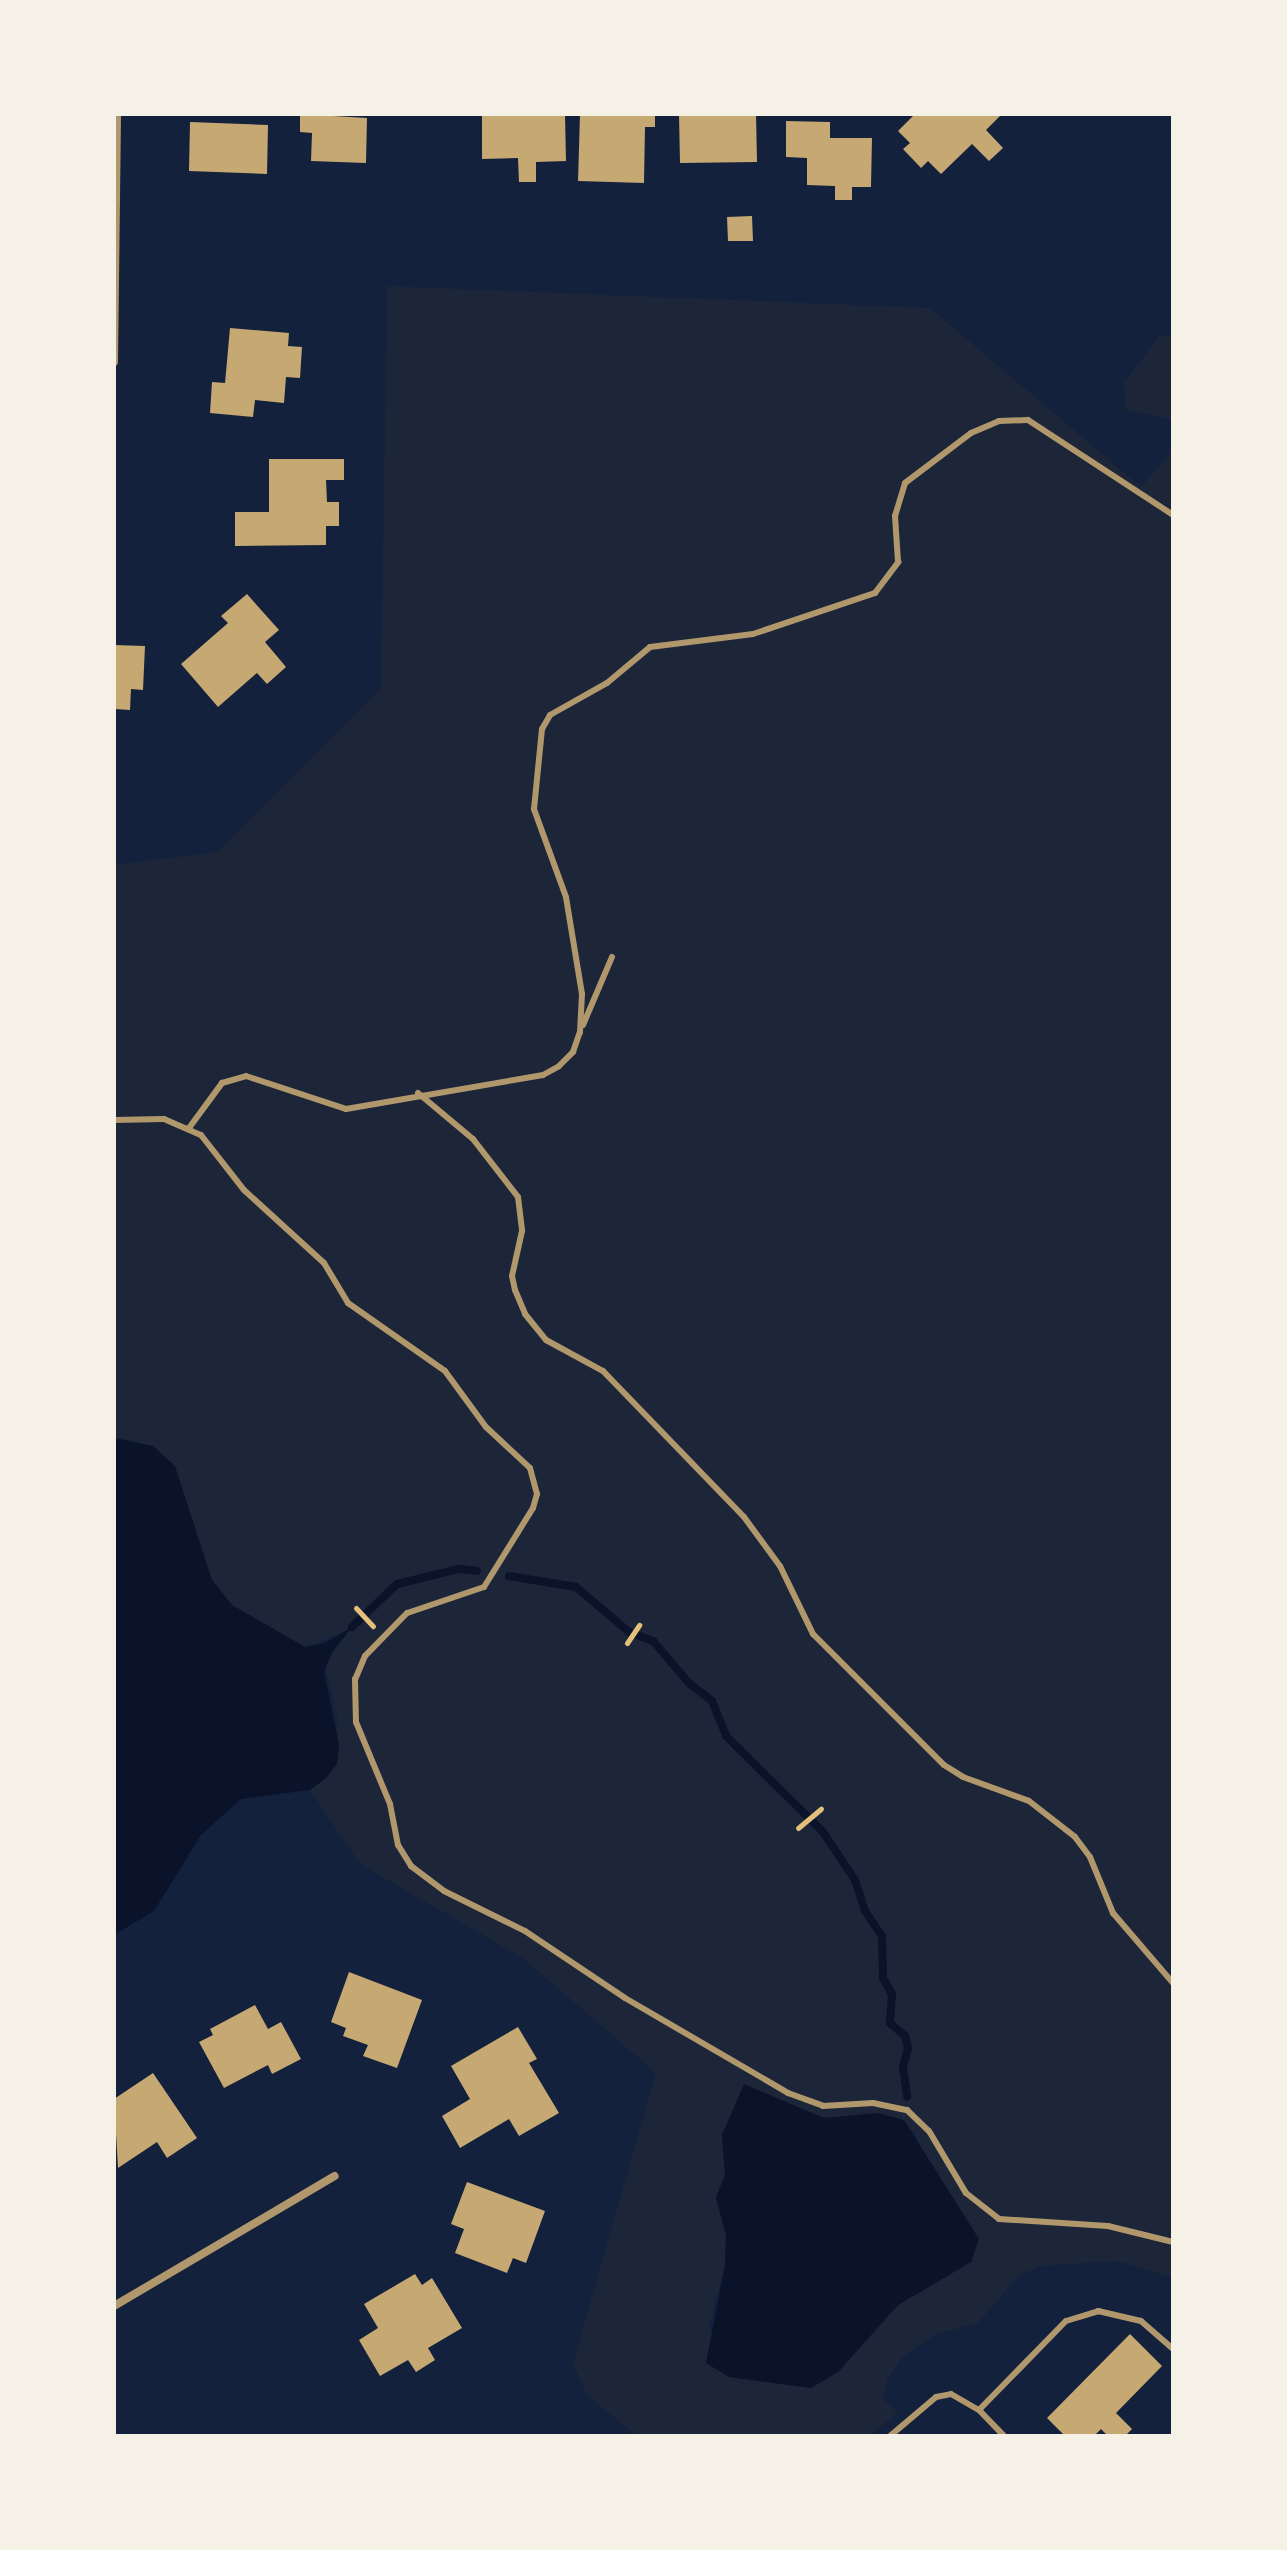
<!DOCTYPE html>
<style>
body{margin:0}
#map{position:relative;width:1287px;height:2550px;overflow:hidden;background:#14213d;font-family:Inter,sans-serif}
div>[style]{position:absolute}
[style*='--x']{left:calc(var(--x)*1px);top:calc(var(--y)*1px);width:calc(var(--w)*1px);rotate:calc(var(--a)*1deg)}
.green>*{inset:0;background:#1d2539}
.water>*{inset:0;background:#0b132b}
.stream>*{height:8px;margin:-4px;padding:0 4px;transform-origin:4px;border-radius:4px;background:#0b132b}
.building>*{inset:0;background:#c6a872}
.path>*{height:5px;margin:-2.5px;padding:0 2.5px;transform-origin:2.5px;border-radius:2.5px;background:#e5c07b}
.service>*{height:6px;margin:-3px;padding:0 3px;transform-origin:3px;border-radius:3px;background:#b1986c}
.minor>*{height:8px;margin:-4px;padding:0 4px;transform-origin:4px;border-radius:4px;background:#b1986c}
span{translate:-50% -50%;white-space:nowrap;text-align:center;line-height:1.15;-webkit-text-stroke:6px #f6f1e7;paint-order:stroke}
.frame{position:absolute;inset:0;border:116px solid #f6f1e7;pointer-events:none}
</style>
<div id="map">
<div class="green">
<i style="clip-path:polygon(evenodd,387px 286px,930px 308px,1141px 487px,1173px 450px,1173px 2278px,1118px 2261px,1041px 2266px,1018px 2276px,978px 2323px,937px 2334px,903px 2356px,887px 2380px,883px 2399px,898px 2413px,869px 2436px,637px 2436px,587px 2395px,573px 2364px,656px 2073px,523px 1958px,360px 1864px,310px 1790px,326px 1778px,338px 1720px,325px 1664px,350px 1630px,305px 1647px,232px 1605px,212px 1580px,137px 1441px,114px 1438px,114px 865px,217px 852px,381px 688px,387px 286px,783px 2105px,824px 2118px,878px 2113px,914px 2131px,927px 2163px,973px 2228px,971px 2262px,898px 2305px,838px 2372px,811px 2388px,729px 2377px,709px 2326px,725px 2265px,726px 2236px,716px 2198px,725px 2176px,722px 2141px,783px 2105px)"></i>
<i style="clip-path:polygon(1160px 335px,1173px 338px,1173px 420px,1126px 410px,1124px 383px)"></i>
</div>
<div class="water">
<i style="clip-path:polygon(114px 1438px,153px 1446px,175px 1466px,212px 1580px,232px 1605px,305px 1647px,325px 1643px,352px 1627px,332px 1652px,324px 1672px,339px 1744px,337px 1764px,326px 1778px,310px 1790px,241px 1799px,201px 1835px,154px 1911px,114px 1935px)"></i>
<i style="clip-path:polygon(744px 2084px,824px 2118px,878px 2113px,904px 2120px,979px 2239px,971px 2262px,898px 2305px,838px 2372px,811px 2388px,729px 2377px,706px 2363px,725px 2265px,726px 2236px,716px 2197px,725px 2175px,722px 2135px)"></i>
</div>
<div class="stream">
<i style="--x:509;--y:1576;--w:68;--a:9.3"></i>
<i style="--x:576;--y:1587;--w:70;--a:40.3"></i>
<i style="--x:629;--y:1632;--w:26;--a:21"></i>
<i style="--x:653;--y:1641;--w:55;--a:49.4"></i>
<i style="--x:689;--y:1683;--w:29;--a:38"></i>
<i style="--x:712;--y:1701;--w:38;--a:68"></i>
<i style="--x:726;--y:1736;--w:136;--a:44.7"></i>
<i style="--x:823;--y:1832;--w:58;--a:56.3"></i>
<i style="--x:855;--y:1880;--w:33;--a:72"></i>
<i style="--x:865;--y:1911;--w:30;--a:56"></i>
<i style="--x:882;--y:1936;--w:42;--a:88.6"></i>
<i style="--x:883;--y:1978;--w:18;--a:61"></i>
<i style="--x:892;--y:1994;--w:29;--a:94"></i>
<i style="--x:890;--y:2023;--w:20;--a:41"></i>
<i style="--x:905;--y:2036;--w:12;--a:76"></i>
<i style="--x:908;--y:2048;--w:20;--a:105"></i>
<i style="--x:903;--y:2067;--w:30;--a:82"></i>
<i style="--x:352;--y:1627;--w:62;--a:-43.7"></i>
<i style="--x:397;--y:1584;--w:64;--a:-13.6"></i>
<i style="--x:459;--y:1569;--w:18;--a:6"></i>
</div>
<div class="building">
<i style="clip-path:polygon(300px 114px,367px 118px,366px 163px,311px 161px,312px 133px,300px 132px)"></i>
<i style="clip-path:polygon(482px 114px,565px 114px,566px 161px,536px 162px,536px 182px,519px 182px,518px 158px,482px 159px)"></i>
<i style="clip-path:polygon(580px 114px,655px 114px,655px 127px,645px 127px,644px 183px,578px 181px)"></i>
<i style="clip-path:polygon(679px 114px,756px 114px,757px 162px,680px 163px)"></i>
<i style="clip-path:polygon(915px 114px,1002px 114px,986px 130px,1003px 148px,989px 161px,972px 144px,941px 174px,928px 161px,921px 168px,903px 149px,910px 143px,898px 131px)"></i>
<i style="clip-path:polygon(786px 121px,830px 122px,830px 138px,872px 138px,871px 187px,852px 187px,852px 200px,835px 200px,835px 186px,807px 185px,807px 158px,786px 157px)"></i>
<i style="clip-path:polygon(190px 122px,268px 125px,267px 174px,189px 171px)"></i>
<i style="clip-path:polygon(752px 216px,753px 241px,728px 241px,727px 217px)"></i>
<i style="clip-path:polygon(230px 328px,289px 333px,288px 346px,302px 347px,300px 378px,286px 377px,284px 403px,255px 400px,253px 417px,210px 413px,212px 382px,225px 383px)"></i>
<i style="clip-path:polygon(269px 459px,344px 459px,344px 480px,326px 480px,327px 502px,339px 502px,339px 526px,326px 526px,326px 545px,235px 546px,235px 512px,269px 512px)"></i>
<i style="clip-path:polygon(247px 594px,279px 630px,265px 642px,286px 667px,267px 684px,257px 673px,218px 707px,181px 664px,228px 623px,221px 616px)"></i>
<i style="clip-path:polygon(114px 645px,145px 646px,143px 690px,131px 689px,130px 710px,114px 709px)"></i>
<i style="clip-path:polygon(349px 1972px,422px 2000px,397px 2068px,363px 2056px,368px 2045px,343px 2036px,346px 2028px,331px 2022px)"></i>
<i style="clip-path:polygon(255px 2005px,268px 2029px,281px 2022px,301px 2059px,272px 2074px,268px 2065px,224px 2088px,199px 2042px,213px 2035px,210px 2029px)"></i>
<i style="clip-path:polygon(518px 2027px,537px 2059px,529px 2063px,559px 2113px,519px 2136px,509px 2119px,460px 2148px,442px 2116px,470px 2099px,451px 2066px)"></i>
<i style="clip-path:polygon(153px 2073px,197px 2138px,167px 2158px,157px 2142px,118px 2168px,114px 2099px)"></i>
<i style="clip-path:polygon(467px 2182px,545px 2211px,526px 2263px,513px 2258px,507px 2273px,455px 2253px,464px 2229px,451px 2224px)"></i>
<i style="clip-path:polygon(415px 2274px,422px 2285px,432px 2278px,462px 2328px,428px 2348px,435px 2360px,416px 2372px,408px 2360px,380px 2376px,359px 2340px,378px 2328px,364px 2304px)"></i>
<i style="clip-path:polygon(1130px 2334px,1162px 2366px,1116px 2413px,1132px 2429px,1125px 2436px,1108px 2436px,1101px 2429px,1094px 2436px,1065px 2436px,1047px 2418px)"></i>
</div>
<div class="path">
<i style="--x:356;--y:1608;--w:25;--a:47"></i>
<i style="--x:627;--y:1643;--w:22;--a:-56"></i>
<i style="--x:798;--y:1828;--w:30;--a:-40"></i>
</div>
<div class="service">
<i style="--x:583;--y:1025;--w:74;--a:-66.9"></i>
<i style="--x:418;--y:1093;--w:72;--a:39.9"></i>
<i style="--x:473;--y:1139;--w:73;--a:52.2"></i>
<i style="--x:518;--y:1197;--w:34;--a:83"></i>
<i style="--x:522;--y:1231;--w:46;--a:102.5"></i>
<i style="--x:512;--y:1276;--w:14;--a:78"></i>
<i style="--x:515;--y:1290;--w:26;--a:67"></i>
<i style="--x:525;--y:1314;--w:33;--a:51"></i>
<i style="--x:546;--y:1340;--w:65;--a:28.5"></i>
<i style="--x:603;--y:1371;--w:203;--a:46"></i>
<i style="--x:744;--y:1517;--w:61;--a:53.7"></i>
<i style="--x:780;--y:1566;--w:76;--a:64.1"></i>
<i style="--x:813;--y:1634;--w:185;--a:45"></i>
<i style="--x:944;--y:1765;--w:22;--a:32"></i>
<i style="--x:963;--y:1777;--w:70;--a:20"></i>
<i style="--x:1029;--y:1801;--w:58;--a:38"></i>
<i style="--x:1075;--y:1837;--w:25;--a:53"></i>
<i style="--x:1090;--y:1857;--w:61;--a:67.7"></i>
<i style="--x:1113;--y:1913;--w:92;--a:49.4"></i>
<i style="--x:114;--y:1120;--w:50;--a:-1.1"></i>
<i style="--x:164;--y:1119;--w:40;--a:23.4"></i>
<i style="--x:201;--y:1135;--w:70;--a:52"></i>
<i style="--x:244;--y:1190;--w:108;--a:42.4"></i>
<i style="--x:324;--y:1263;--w:47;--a:59"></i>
<i style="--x:348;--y:1303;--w:118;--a:35"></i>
<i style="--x:445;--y:1371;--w:69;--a:53.8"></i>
<i style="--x:486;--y:1427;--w:60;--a:43"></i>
<i style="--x:530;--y:1468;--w:27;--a:75"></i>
<i style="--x:537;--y:1494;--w:15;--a:106"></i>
<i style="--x:533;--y:1508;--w:93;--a:121.8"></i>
<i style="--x:484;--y:1587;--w:81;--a:161.3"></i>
<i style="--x:407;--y:1613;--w:60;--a:134.3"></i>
<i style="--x:365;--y:1656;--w:25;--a:113"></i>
<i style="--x:355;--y:1679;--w:43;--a:88.7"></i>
<i style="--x:356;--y:1722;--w:89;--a:67.5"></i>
<i style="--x:390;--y:1804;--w:42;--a:79"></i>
<i style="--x:398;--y:1845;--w:25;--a:58"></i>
<i style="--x:411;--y:1866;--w:41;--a:37.1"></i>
<i style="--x:444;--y:1891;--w:90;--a:26.3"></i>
<i style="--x:525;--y:1931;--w:120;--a:33.8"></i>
<i style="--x:625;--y:1998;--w:189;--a:30.2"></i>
<i style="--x:788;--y:2093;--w:37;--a:20"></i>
<i style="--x:823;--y:2106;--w:50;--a:-3.4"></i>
<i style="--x:873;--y:2103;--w:35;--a:12"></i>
<i style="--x:907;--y:2110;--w:30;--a:44"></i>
<i style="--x:929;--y:2131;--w:72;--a:59.2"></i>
<i style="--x:966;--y:2193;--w:42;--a:38.2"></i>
<i style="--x:999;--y:2219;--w:109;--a:3.7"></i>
<i style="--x:1108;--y:2226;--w:67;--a:13.8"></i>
<i style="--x:189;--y:1128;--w:56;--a:-53.7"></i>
<i style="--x:222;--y:1083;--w:25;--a:-16"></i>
<i style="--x:246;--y:1076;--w:105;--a:18.3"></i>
<i style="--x:346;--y:1109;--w:200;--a:-9.8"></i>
<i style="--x:543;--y:1075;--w:18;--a:-29"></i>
<i style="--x:559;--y:1066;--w:20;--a:-45"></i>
<i style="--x:573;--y:1052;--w:21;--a:-71"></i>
<i style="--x:580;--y:1032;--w:38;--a:-87"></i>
<i style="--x:582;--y:994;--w:98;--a:-99.4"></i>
<i style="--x:566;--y:897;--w:94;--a:-110"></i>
<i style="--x:534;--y:809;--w:80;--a:-84.3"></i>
<i style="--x:542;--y:729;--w:16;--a:-60"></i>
<i style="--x:550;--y:715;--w:65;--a:-29.3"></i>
<i style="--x:607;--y:683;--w:56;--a:-39.9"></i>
<i style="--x:650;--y:647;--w:104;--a:-7.2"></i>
<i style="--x:753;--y:634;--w:129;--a:-18.6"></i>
<i style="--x:875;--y:593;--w:39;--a:-53"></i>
<i style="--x:898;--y:562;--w:46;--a:-93.7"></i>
<i style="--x:895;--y:516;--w:34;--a:-73"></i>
<i style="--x:905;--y:483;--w:83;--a:-37.1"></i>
<i style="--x:971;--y:433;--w:30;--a:-23"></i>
<i style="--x:999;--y:421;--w:29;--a:-2"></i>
<i style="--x:1028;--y:420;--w:173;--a:33.2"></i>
<i style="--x:979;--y:2410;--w:36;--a:46"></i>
<i style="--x:890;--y:2436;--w:60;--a:-40.3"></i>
<i style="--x:936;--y:2397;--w:15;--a:-11"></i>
<i style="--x:951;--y:2394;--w:32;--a:30"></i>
<i style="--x:979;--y:2410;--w:124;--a:-45.7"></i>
<i style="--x:1066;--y:2321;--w:34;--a:-17"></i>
<i style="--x:1098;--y:2311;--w:44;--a:13.1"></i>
<i style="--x:1141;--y:2321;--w:43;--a:41.2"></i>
</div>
<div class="minor">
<i style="--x:114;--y:362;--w:248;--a:-89.3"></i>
<i style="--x:114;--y:2306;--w:256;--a:-30.5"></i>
</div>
<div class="frame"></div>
</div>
